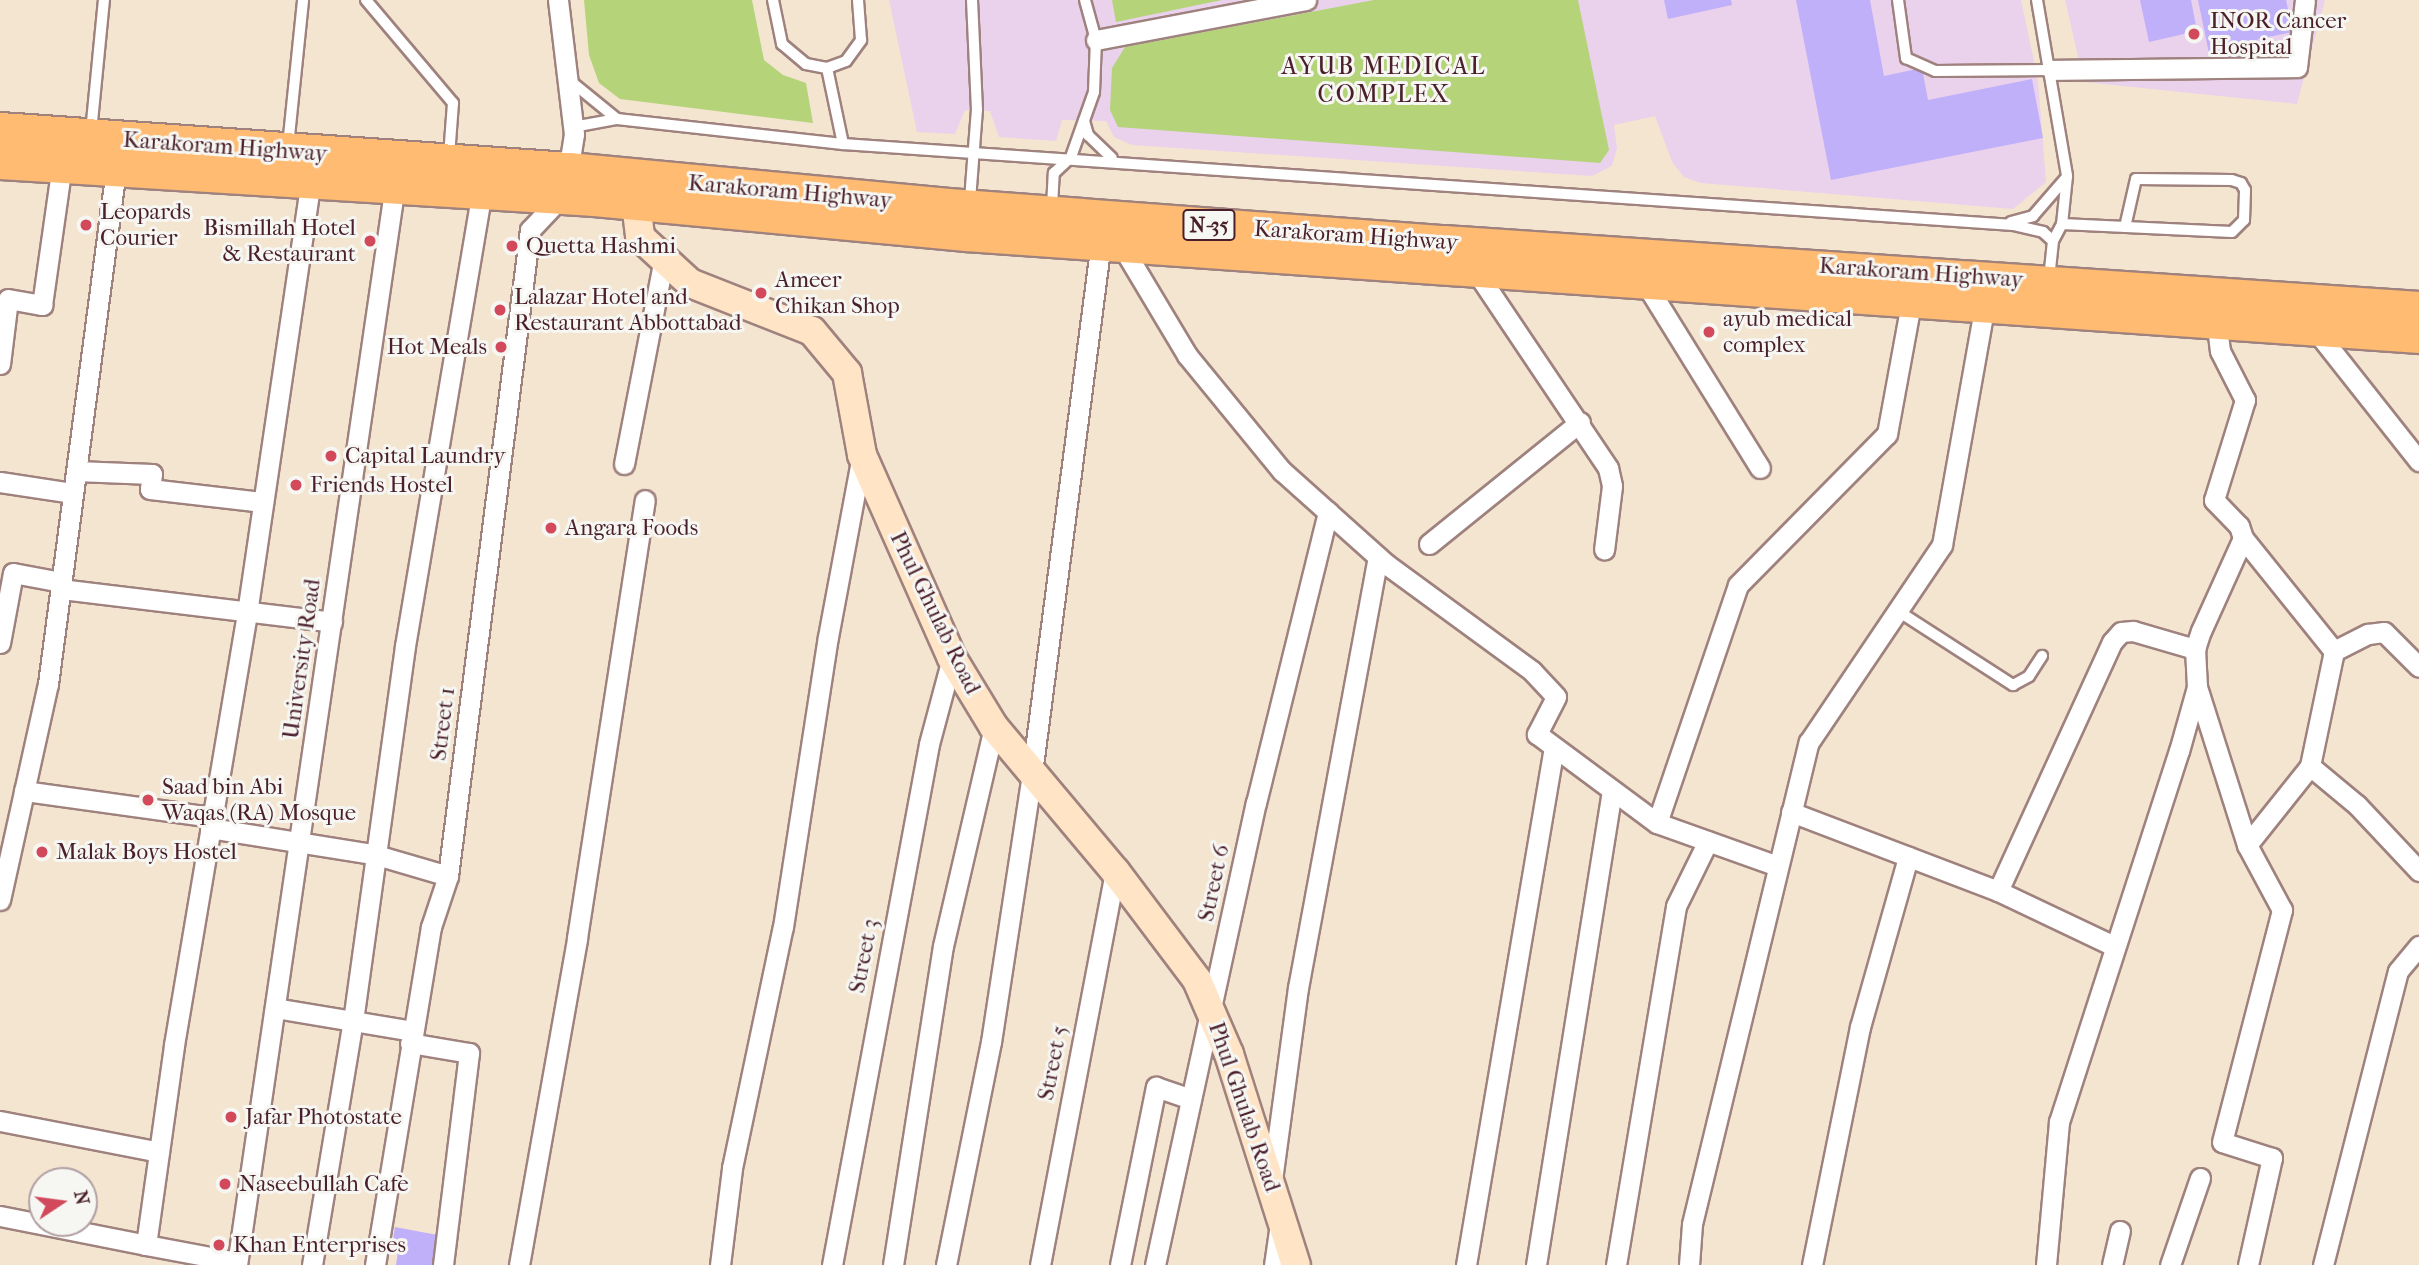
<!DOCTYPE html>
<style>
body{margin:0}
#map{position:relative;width:2419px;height:1265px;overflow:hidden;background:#f4e5d1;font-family:"IM FELL French Canon",serif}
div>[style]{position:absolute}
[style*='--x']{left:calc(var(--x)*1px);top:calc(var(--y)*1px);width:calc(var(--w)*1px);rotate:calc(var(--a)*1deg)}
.built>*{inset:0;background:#ead1ec}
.green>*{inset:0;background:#b5d379}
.building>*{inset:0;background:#c0b0fa}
.roads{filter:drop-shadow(2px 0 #9f827e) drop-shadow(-2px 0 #9f827e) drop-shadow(0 2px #9f827e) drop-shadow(0 -2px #9f827e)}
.lane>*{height:10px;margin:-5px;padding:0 5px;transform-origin:5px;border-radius:5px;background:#fff}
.street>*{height:19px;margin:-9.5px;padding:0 9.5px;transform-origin:9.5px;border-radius:9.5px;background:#fff}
.secondary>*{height:28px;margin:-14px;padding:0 14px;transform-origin:14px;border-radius:14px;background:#ffe4c6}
.highway>*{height:35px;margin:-17.5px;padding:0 17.5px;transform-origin:17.5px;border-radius:17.5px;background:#febb71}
.dots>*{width:19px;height:19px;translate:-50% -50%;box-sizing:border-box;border:4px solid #f6f6f2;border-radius:50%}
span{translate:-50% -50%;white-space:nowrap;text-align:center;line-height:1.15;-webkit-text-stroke:6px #f6f6f2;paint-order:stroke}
.shield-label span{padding:2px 5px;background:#f6f6f2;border:2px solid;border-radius:5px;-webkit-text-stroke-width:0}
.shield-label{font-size:21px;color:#4a1f2b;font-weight:700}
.poi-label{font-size:23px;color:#4a1f2b}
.left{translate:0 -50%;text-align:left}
.right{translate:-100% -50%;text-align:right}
.street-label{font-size:23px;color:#4a1f2b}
.neighbourhood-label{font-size:24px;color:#4a1f2b;letter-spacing:2px}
.north{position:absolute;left:28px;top:1167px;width:70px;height:70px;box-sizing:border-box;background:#f6f6f2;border:2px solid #b1a0a2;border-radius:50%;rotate:77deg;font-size:19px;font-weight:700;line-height:28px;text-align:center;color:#4a1f2b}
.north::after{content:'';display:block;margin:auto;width:24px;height:32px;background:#d1495b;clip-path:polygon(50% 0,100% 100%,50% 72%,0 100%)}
</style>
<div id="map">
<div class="built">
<i style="clip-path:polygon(889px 0,2021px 0,2038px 80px,2046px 182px,2013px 209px,1701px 183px,1684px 177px,1672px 162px,1655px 116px,1614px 125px,1617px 148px,1612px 166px,1592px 176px,1132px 145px,1114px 137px,1106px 121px,1062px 120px,1056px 141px,999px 137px,990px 111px,977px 110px,965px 110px,955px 134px,917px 132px)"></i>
<i style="clip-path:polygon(2065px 0,2325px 0,2297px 104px,2084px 82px)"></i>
</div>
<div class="green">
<i style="clip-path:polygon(584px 0,752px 0,764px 60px,783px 75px,806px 83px,813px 123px,620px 99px,599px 83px,589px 55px)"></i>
<i style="clip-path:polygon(1112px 0,1222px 0,1116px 22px)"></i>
<i style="clip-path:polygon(1374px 0,1578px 0,1609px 150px,1600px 163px,1118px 127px,1110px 110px,1112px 68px,1125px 47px)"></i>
</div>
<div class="building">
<i style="clip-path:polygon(1664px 0,1731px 0,1732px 5px,1668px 19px)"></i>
<i style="clip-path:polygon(1796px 0,1870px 0,1884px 76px,1922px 68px,1928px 100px,2032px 79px,2043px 138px,1831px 180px)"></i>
<i style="clip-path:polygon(2140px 0,2191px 0,2197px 31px,2149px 42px)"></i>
<i style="clip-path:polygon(2198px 0,2286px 0,2293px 32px,2258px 39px,2261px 52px,2211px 63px)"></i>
<i style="clip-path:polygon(395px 1227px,443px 1236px,433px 1261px,439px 1265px,396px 1265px,399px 1245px,392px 1244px)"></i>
</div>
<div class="roads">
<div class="lane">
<i style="--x:366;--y:0;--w:135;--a:49.8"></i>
<i style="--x:453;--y:103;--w:53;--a:94.3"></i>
<i style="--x:773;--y:0;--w:45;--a:78.4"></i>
<i style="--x:782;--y:44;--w:31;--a:40"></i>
<i style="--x:806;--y:64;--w:21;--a:11"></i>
<i style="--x:827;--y:68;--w:20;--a:-20"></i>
<i style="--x:846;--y:61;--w:26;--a:-54"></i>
<i style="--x:861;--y:40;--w:40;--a:-94.3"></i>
<i style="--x:1898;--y:0;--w:59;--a:82.1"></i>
<i style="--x:1906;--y:58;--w:32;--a:24"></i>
<i style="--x:1935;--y:71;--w:117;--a:-0.5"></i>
<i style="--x:2037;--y:0;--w:179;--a:80.3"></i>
<i style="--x:2067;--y:176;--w:48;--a:95.9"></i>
<i style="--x:2062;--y:224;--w:19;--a:118"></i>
<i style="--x:2053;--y:241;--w:37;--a:96"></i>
<i style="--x:827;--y:68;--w:78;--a:78.1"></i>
<i style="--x:568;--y:79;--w:63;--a:39.2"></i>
<i style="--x:1084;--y:121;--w:15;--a:74"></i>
<i style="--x:1088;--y:135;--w:33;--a:44"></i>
<i style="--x:573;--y:127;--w:45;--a:-10.3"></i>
<i style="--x:617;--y:119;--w:227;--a:6.3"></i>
<i style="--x:843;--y:144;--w:1173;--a:3.96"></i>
<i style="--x:2013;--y:225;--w:31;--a:13"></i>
<i style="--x:2043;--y:232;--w:13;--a:42"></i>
<i style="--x:91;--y:132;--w:133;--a:-84.4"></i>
<i style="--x:288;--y:146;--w:147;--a:-84.1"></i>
<i style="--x:970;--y:200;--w:90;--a:-85.6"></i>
<i style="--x:977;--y:110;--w:110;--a:-92.6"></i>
<i style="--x:1052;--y:207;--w:34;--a:-87"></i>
<i style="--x:1054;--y:173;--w:23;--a:-43"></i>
<i style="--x:1071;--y:157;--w:69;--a:-70.5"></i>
<i style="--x:1094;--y:92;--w:52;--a:-87.8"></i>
<i style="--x:1096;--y:40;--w:41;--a:-105.4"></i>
<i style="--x:2011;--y:222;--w:23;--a:-15"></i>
<i style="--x:2033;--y:216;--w:49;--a:-49.1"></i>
<i style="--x:2062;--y:224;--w:170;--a:2.7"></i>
<i style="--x:2232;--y:232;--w:17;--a:-45"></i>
<i style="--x:2244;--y:220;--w:30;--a:-88"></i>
<i style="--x:2245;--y:190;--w:8;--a:-120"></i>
<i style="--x:2241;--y:183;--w:9;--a:-162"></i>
<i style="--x:2232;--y:180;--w:96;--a:-179.4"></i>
<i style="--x:2136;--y:179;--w:49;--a:102.9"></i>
<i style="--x:1898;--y:611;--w:137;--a:32.8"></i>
<i style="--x:2013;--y:685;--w:18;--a:-29"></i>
<i style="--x:2029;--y:676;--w:24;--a:-57"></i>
</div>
<div class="street">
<i style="--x:558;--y:0;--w:135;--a:83.2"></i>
<i style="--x:574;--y:134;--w:36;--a:99"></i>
<i style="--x:1096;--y:40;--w:214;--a:-10.8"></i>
<i style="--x:2052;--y:70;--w:245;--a:-0.7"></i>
<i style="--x:2297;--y:67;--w:67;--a:-83.2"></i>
<i style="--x:1120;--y:243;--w:131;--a:59.1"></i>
<i style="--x:1187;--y:355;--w:150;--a:50.7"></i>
<i style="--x:1282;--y:471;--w:140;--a:41.8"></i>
<i style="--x:1386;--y:564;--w:181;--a:36.2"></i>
<i style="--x:1532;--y:671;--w:35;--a:47"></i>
<i style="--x:1556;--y:697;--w:42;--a:117.2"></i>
<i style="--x:1537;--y:734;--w:149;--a:36.6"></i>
<i style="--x:1657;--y:823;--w:128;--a:19.6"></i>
<i style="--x:1475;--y:270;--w:239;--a:56.1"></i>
<i style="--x:1608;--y:468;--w:18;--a:77"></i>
<i style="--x:1612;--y:486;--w:64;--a:97.1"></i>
<i style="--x:1644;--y:281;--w:220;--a:58.2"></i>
<i style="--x:2313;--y:327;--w:171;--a:51.7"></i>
<i style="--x:0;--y:364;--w:65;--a:-83"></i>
<i style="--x:8;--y:299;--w:35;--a:10"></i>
<i style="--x:42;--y:305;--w:141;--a:-81.9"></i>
<i style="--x:624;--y:464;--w:209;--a:-79"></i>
<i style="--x:76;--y:471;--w:76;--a:2.3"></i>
<i style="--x:152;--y:474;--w:15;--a:98"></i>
<i style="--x:150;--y:489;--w:114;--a:6.6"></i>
<i style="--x:0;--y:482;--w:74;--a:8.6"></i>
<i style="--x:2243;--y:538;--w:145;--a:51.2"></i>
<i style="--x:2334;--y:651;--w:117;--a:101.8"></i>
<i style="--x:1429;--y:544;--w:194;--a:-38.9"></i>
<i style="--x:61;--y:589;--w:273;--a:6.9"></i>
<i style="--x:0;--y:643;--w:71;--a:-79.5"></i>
<i style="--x:13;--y:573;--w:49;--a:10.6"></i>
<i style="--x:2334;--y:651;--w:38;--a:-27"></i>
<i style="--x:2368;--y:634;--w:16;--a:-7"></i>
<i style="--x:2384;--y:632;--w:49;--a:45"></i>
<i style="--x:2197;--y:687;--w:166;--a:72.4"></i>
<i style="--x:24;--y:791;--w:190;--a:7.9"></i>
<i style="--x:1791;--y:812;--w:222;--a:20.9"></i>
<i style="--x:1998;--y:891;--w:128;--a:25.4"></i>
<i style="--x:1657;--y:823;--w:251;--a:-71.2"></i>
<i style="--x:1738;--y:585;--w:212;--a:-45.4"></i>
<i style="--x:1887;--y:434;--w:138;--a:-79.6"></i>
<i style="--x:210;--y:828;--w:165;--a:9.1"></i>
<i style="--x:373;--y:854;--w:78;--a:16.3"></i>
<i style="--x:1998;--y:891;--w:274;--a:-65.4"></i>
<i style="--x:2112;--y:642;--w:13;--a:-48"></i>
<i style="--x:2121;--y:632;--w:12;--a:-5"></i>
<i style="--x:2133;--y:631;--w:65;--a:16.2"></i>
<i style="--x:0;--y:900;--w:221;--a:-77.5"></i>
<i style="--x:48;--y:684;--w:519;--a:-82.48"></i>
<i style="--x:275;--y:1008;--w:139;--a:9.5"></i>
<i style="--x:410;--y:1043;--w:60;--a:9.6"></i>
<i style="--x:469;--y:1053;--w:214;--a:97"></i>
<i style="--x:0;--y:1121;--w:162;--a:11"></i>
<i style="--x:1272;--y:1180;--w:194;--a:-82.3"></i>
<i style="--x:1298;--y:988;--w:438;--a:-79.5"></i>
<i style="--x:0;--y:1216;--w:149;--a:11.2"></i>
<i style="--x:237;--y:1262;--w:93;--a:-169.4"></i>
<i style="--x:146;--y:1245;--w:202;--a:-82"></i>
<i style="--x:174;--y:1045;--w:438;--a:-80.4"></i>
<i style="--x:247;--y:613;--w:439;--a:-81.6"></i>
<i style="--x:237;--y:1265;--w:1092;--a:-81.68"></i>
<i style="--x:312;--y:1265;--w:247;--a:-80.5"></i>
<i style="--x:353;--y:1021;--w:379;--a:-82.1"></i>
<i style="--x:405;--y:646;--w:462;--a:-80.4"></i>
<i style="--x:375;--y:1265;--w:343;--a:-80.6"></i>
<i style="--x:431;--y:927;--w:54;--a:-71.6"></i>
<i style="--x:448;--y:876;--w:651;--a:-82.77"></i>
<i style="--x:530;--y:230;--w:47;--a:-46.7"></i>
<i style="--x:519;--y:1265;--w:332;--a:-79.9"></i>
<i style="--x:577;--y:938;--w:443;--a:-81.2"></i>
<i style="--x:720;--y:1265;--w:98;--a:-82.9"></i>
<i style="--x:732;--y:1168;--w:246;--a:-78.1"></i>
<i style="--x:783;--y:927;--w:293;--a:-81.2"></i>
<i style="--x:828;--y:637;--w:184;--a:-79.4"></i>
<i style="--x:832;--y:1265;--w:530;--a:-79.45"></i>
<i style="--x:929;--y:744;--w:89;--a:-75"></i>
<i style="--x:893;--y:1265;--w:323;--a:-81.1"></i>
<i style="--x:943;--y:946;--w:225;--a:-76.9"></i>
<i style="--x:946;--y:1265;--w:227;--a:-78.6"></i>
<i style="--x:991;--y:1042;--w:272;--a:-81.3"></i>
<i style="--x:1032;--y:773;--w:535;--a:-82.6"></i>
<i style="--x:1040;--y:1265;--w:401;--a:-79.2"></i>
<i style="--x:1120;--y:1265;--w:182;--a:-78.6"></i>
<i style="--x:1156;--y:1087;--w:37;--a:19"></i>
<i style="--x:1155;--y:1265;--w:473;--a:-77.7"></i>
<i style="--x:1256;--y:803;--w:300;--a:-76.1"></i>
<i style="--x:1274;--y:1265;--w:41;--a:-81.7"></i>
<i style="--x:1466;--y:1265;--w:525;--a:-80.36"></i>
<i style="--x:1536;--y:1265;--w:479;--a:-80.9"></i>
<i style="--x:1616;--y:1265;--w:364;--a:-80.5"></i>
<i style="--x:1676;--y:906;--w:72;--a:-63.8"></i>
<i style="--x:1689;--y:1265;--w:41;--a:-85.8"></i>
<i style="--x:1692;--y:1224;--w:496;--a:-76.4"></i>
<i style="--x:1809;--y:742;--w:238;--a:-56"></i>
<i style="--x:1942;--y:545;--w:246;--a:-79.9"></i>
<i style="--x:1812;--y:1265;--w:243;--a:-78.6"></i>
<i style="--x:1860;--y:1027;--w:177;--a:-74.2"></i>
<i style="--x:2046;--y:1265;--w:144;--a:-84.8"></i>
<i style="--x:2059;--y:1122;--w:390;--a:-72.1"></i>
<i style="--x:2179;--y:751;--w:66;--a:-74.3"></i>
<i style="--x:2197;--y:687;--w:38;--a:-93"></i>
<i style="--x:2195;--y:649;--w:19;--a:-72"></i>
<i style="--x:2201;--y:631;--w:102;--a:-65.7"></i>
<i style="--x:2243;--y:538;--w:13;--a:-108"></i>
<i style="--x:2239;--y:526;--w:36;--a:-134"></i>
<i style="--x:2214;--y:500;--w:105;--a:-72.8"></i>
<i style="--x:2245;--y:400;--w:55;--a:-117"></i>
<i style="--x:2220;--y:351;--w:39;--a:-97"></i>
<i style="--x:2112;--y:1265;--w:35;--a:-77"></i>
<i style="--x:2170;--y:1265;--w:92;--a:-71"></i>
<i style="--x:2248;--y:1265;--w:110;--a:-77.4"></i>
<i style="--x:2272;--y:1158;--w:52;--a:-162.3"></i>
<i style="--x:2222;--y:1142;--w:240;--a:-75.5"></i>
<i style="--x:2282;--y:910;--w:74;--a:-118.3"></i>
<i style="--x:2247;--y:845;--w:101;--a:-51.4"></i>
<i style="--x:2310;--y:766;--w:61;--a:39.7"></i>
<i style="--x:2357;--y:805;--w:91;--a:46.8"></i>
<i style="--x:2323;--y:1265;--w:303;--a:-75.7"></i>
<i style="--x:2398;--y:971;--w:33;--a:-50"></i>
</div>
<div class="secondary">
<i style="--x:636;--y:203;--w:34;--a:83"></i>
<i style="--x:640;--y:237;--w:68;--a:42.6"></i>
<i style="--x:690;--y:283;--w:131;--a:21.5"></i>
<i style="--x:812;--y:331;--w:55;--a:50.2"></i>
<i style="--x:847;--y:373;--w:83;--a:79.6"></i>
<i style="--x:862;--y:455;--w:222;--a:66.1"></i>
<i style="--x:952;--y:658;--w:81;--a:58.7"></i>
<i style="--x:994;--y:727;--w:188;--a:50"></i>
<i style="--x:1115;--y:871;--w:136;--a:53"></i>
<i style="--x:1197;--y:980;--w:81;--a:66.6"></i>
<i style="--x:1229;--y:1054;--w:221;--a:72.4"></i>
</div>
<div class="highway">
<i style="--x:0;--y:130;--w:569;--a:4.03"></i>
<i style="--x:568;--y:170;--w:382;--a:5.4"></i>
<i style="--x:948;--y:206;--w:497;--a:4.3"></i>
<i style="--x:1444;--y:243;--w:977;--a:3.87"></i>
<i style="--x:0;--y:161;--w:595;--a:3.56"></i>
<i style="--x:594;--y:198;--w:374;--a:5.4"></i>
<i style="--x:966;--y:233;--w:1457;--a:4.02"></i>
</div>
</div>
<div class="dots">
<i style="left:2194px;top:34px;background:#d1495b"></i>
<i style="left:86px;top:225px;background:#d1495b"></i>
<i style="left:370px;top:241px;background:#d1495b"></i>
<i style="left:512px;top:246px;background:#d1495b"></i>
<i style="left:761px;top:293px;background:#d1495b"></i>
<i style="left:500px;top:310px;background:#d1495b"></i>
<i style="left:1709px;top:332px;background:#d1495b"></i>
<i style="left:501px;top:347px;background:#d1495b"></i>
<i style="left:331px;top:456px;background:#d1495b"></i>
<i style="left:296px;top:485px;background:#d1495b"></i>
<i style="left:551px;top:528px;background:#d1495b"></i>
<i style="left:148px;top:800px;background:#d1495b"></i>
<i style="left:42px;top:852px;background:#d1495b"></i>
<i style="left:231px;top:1117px;background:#d1495b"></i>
<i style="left:225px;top:1184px;background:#d1495b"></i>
<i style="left:219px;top:1245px;background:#d1495b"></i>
</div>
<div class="shield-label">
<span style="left:1209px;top:225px">N-35</span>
</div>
<div class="poi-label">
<span class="left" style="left:2210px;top:34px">INOR Cancer<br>Hospital</span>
<span class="left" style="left:100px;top:225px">Leopards<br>Courier</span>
<span class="right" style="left:356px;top:241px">Bismillah Hotel<br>&amp; Restaurant</span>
<span class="left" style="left:526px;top:246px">Quetta Hashmi</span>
<span class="left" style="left:775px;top:293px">Ameer<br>Chikan Shop</span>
<span class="left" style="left:514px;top:310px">Lalazar Hotel and<br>Restaurant Abbottabad</span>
<span class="left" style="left:1723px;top:332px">ayub medical<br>complex</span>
<span class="right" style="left:487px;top:347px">Hot Meals</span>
<span class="left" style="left:345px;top:456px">Capital Laundry</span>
<span class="left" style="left:310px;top:485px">Friends Hostel</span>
<span class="left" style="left:565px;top:528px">Angara Foods</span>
<span class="left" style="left:162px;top:800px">Saad bin Abi<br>Waqas (RA) Mosque</span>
<span class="left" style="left:56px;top:852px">Malak Boys Hostel</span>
<span class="left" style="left:245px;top:1117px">Jafar Photostate</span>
<span class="left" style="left:239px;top:1184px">Naseebullah Cafe</span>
<span class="left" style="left:233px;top:1245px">Khan Enterprises</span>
</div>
<div class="street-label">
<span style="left:225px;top:147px;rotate:4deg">Karakoram Highway</span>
<span style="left:790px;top:192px;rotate:5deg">Karakoram Highway</span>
<span style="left:1356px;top:236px;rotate:4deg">Karakoram Highway</span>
<span style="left:1921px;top:273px;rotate:4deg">Karakoram Highway</span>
<span style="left:935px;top:613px;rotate:64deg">Phul Ghulab Road</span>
<span style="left:302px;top:659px;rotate:-82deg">University Road</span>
<span style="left:443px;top:724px;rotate:-83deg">Street 1</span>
<span style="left:1214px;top:883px;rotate:-78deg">Street 6</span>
<span style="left:864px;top:956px;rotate:-79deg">Street 3</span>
<span style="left:1053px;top:1063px;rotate:-79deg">Street 5</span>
<span style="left:1244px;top:1107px;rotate:71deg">Phul Ghulab Road</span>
</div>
<div class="neighbourhood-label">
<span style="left:1384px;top:81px">AYUB MEDICAL<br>COMPLEX</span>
</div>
<div class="north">N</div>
</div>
